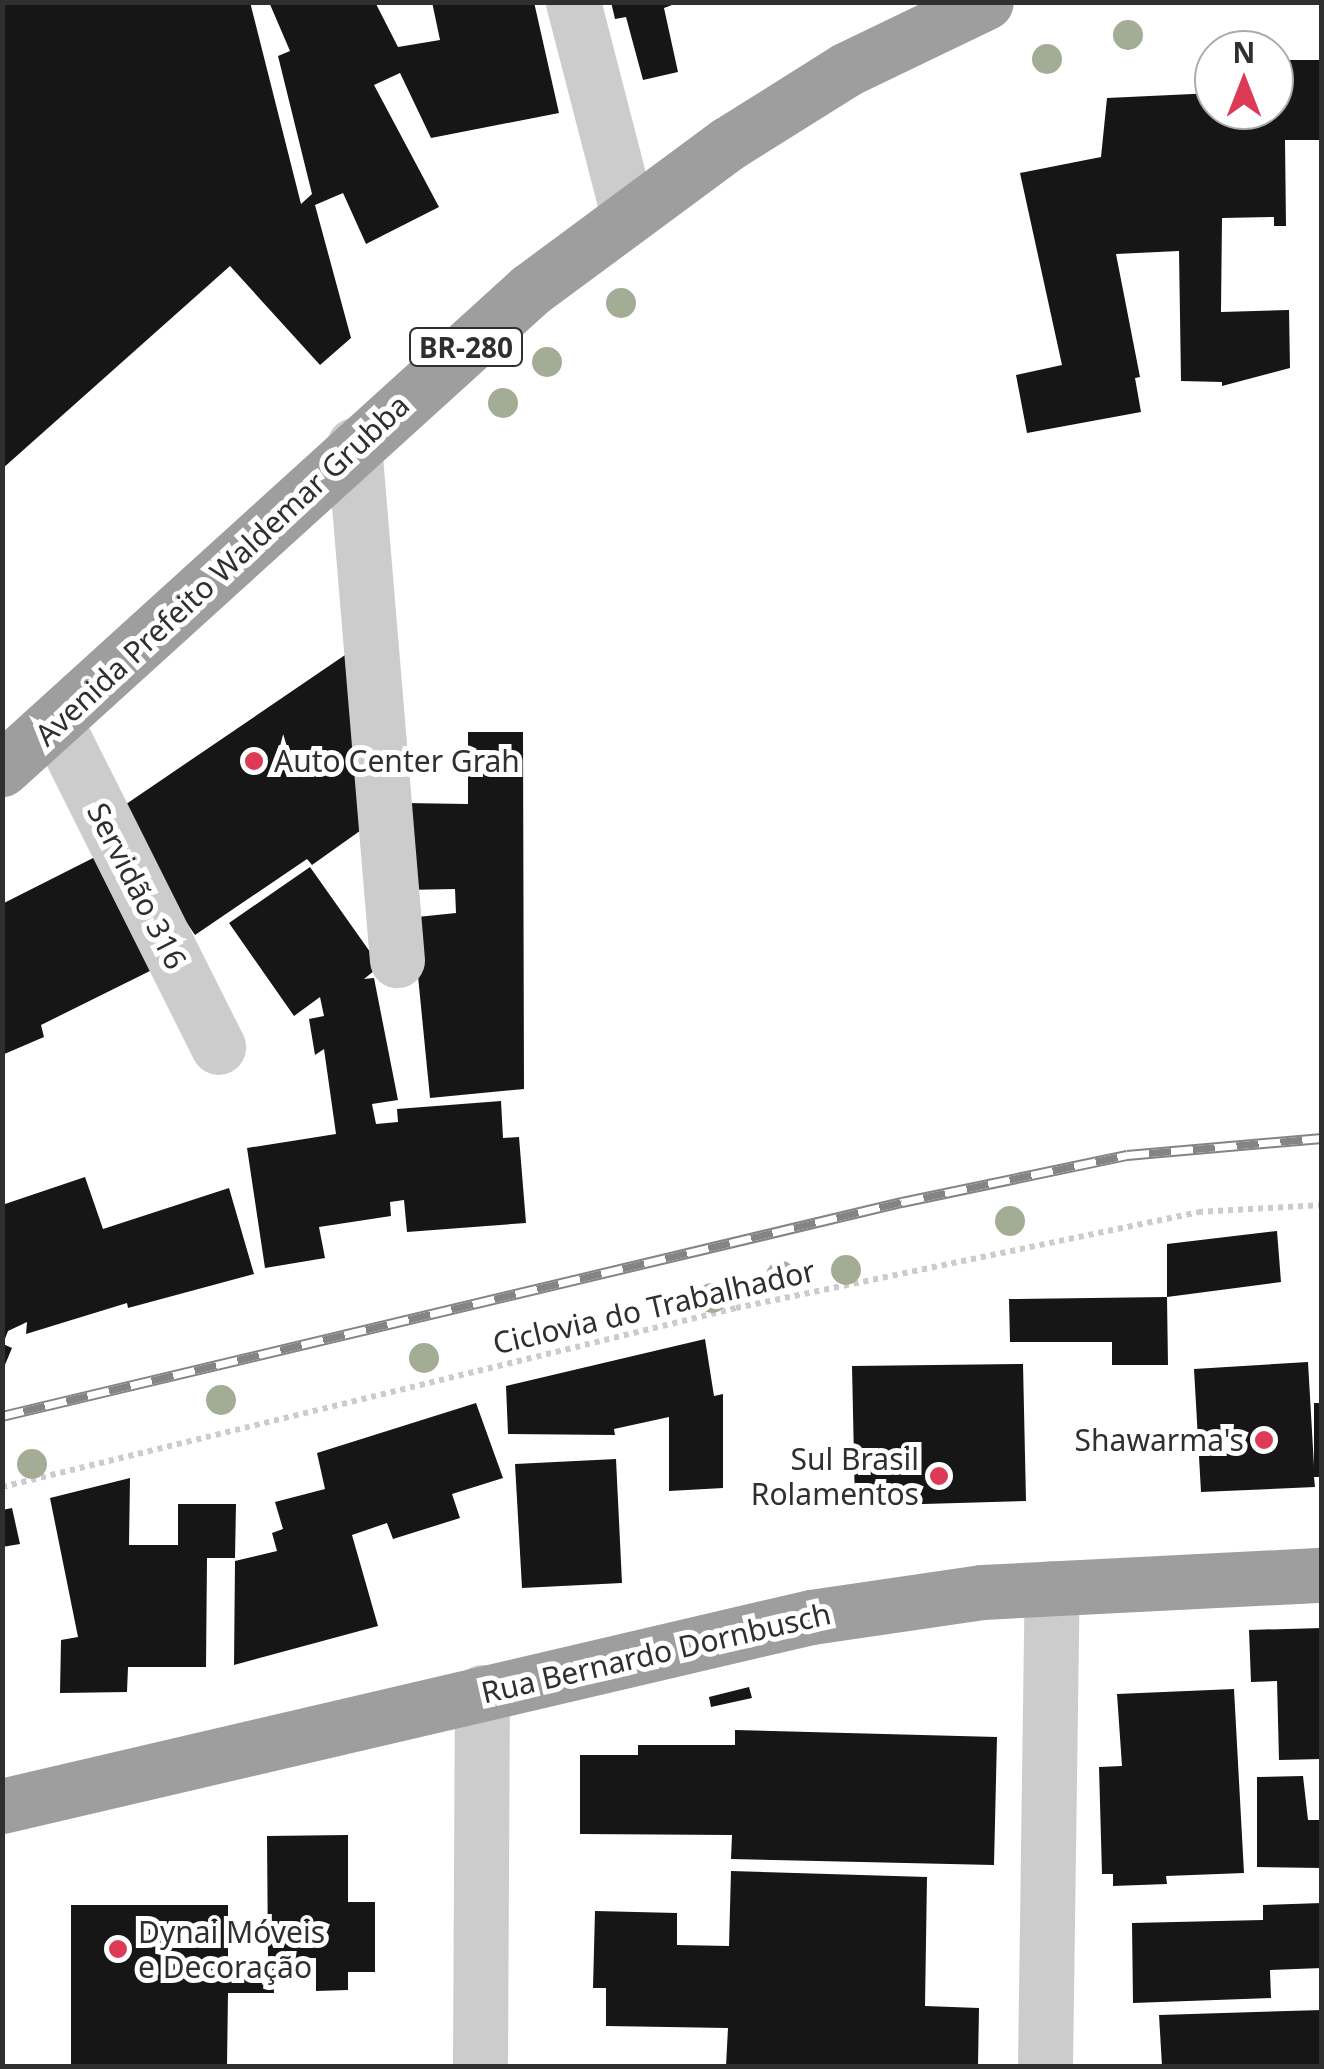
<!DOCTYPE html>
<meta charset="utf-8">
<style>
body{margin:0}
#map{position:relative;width:1324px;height:2069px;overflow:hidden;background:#fff;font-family:"Noto Sans",sans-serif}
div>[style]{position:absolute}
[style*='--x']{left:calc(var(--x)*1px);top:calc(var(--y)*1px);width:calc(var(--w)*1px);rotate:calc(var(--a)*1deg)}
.building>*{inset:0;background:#161616}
.path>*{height:6px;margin-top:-3px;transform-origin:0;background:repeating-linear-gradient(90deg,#ccc 0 5px,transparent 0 10px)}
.minor>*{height:55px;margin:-27.5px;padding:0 27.5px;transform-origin:27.5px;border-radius:27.5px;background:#ccc}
.trunk>*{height:55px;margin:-27.5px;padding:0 27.5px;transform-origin:27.5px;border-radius:27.5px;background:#9e9e9e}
.rail>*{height:11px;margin-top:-5.5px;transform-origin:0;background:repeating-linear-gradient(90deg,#fff 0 22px,#848484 0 44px);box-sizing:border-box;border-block:2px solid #848484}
.trees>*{width:30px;height:30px;margin:-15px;border-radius:50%;background:#a3ac95}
.dots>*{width:28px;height:28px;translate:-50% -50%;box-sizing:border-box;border:5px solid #fff;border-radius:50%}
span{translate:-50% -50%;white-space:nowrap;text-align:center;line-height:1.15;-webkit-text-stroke:10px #fff;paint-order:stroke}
.shield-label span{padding:2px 8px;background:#fff;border:2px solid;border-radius:8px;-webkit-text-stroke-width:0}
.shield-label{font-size:28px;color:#2f2f2f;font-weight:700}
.street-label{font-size:30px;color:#2f2f2f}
.poi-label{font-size:30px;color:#2f2f2f}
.left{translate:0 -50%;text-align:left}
.right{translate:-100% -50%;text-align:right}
.frame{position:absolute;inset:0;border:5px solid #2f2f2f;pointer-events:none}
.north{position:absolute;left:1194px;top:30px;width:100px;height:100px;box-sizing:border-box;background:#fff;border:2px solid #acacac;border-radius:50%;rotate:0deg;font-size:28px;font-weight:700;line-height:40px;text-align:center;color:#2f2f2f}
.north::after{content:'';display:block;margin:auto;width:35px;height:45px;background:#dd3a57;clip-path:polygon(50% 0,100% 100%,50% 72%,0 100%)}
</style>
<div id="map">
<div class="building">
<i style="clip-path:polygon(2px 2px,250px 2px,301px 204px,312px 194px,278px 56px,290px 51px,269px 2px,375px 2px,398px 47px,440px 40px,432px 2px,534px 2px,559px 113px,431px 138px,400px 73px,374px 85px,439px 207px,366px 244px,343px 193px,315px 205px,351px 338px,320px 365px,230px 266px,2px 469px)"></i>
<i style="clip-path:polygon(611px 2px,680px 2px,664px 8px,678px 72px,643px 80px,626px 17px,615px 19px)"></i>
<i style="clip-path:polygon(1274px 60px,1322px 60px,1322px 140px,1285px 140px,1286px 226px,1274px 226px,1274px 217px,1222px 218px,1221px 312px,1289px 310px,1290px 368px,1222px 386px,1222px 382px,1181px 381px,1179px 251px,1116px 254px,1140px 377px,1135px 378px,1141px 412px,1027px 433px,1016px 375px,1062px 365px,1020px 173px,1101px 157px,1107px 98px,1214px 93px,1214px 110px,1274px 110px)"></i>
<i style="clip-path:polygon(348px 653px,364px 828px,312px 865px,307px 859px,195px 935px,113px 813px)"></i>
<i style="clip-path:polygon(468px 732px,523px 732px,524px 1089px,430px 1098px,417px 966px,398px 919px,456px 913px,455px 889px,404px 890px,404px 803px,468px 804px)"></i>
<i style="clip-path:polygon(103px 853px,160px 966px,41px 1025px,44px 1037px,2px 1055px,2px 904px)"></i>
<i style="clip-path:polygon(310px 867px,380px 966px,364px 979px,374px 978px,398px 1100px,372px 1104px,376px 1124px,398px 1122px,397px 1109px,501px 1101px,503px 1138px,519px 1137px,526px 1223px,407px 1232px,404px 1200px,390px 1202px,391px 1216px,319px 1227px,325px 1258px,265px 1268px,247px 1148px,336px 1134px,324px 1049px,315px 1055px,309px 1019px,324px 1016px,320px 997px,294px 1016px,229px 923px)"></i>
<i style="clip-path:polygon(85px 1177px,103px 1229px,229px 1188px,254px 1274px,128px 1308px,127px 1303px,26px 1334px,27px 1322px,8px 1331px,3px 1344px,12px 1348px,2px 1372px,2px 1205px)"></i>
<i style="clip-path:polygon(1277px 1231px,1281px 1282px,1167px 1297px,1167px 1244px)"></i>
<i style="clip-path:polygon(1167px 1297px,1168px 1365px,1112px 1365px,1112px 1342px,1010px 1342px,1009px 1299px)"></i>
<i style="clip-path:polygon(705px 1339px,714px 1396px,723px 1394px,723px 1488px,669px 1491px,669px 1417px,614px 1429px,615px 1435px,508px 1434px,506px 1386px)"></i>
<i style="clip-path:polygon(1308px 1362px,1314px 1466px,1314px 1403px,1322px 1403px,1322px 1477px,1314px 1477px,1315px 1487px,1201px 1492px,1194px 1369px)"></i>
<i style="clip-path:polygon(1023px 1364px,1026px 1501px,855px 1506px,852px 1366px)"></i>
<i style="clip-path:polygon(476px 1403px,503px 1478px,452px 1494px,460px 1518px,393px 1539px,387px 1523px,352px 1535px,378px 1626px,234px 1665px,235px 1561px,277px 1551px,272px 1533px,283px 1529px,275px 1502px,325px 1489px,317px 1453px)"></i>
<i style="clip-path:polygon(616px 1459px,622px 1583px,522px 1588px,515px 1464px)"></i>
<i style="clip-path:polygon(130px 1478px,129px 1545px,178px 1545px,178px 1504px,236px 1504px,235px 1558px,207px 1558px,206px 1667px,128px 1667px,127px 1692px,60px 1693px,61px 1640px,78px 1637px,50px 1498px)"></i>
<i style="clip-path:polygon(12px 1508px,20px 1544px,2px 1547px,2px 1510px)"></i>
<i style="clip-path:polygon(1322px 1628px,1322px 1759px,1279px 1760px,1277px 1681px,1251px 1682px,1249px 1630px)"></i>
<i style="clip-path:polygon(749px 1687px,752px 1698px,711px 1707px,709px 1697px)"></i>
<i style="clip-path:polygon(1234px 1689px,1244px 1873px,1166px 1876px,1167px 1884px,1113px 1886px,1113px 1874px,1102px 1874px,1099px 1767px,1122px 1766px,1117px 1694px)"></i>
<i style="clip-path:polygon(735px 1730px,997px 1737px,994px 1865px,731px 1859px,732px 1835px,580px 1834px,580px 1755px,638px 1755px,638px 1745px,735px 1745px)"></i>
<i style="clip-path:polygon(1303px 1776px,1308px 1820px,1322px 1820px,1322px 1868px,1257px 1867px,1257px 1777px)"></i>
<i style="clip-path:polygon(348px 1835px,348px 1902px,375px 1902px,375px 1972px,348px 1972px,348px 1990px,316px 1991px,316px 1958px,268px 1959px,267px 1836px)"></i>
<i style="clip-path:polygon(731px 1871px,927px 1877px,925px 2006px,979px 2008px,978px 2066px,726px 2066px,728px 2028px,606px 2026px,606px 1988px,593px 1988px,595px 1911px,677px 1913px,677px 1945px,729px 1946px)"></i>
<i style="clip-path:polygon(1322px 1903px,1322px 1968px,1270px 1970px,1271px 1998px,1133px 2003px,1132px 1923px,1263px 1920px,1263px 1905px)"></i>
<i style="clip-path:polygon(71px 1905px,228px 1905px,228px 1964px,274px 1964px,274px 1993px,228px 1993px,227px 2066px,71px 2066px)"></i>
<i style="clip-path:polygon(1322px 2010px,1322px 2066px,1162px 2066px,1159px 2015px)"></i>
</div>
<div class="path">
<i style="--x:2;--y:1487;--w:756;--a:-13.71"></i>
<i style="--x:736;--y:1308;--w:472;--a:-11.7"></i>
<i style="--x:1198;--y:1212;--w:124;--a:-3.2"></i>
</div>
<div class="minor">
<i style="--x:573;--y:2;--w:219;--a:75.5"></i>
<i style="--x:354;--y:445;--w:517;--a:85.23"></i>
<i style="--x:57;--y:725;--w:360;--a:63.4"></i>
<i style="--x:480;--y:2066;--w:374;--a:-89.7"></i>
<i style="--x:1045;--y:2066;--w:478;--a:-89.2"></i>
</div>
<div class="trunk">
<i style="--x:2;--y:769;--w:713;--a:-42.21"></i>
<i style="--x:530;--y:290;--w:247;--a:-36.5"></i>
<i style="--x:729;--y:143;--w:139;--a:-32.1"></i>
<i style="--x:847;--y:69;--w:154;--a:-25.7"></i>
<i style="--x:2;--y:1806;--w:831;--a:-13.15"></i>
<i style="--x:811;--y:1617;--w:173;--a:-8.3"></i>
<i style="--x:982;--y:1592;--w:340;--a:-2.9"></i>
</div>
<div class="rail">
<i style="--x:2;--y:1416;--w:925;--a:-13.38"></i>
<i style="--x:902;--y:1202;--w:230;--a:-11.8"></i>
<i style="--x:1127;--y:1155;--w:196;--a:-5"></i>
</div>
<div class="trees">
<i style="left:1128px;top:35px"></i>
<i style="left:1047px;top:59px"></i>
<i style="left:621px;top:303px"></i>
<i style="left:547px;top:362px"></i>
<i style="left:503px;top:403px"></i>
<i style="left:1010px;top:1221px"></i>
<i style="left:846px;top:1270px"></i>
<i style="left:781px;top:1276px"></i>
<i style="left:712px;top:1298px"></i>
<i style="left:424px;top:1358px"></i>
<i style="left:221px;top:1400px"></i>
<i style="left:32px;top:1464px"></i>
</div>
<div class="dots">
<i style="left:254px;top:761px;background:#dd3a57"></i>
<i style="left:1264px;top:1440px;background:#dd3a57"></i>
<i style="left:939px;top:1476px;background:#dd3a57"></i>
<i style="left:118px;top:1949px;background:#dd3a57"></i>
</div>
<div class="shield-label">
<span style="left:466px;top:347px">BR-280</span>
</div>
<div class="street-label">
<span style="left:222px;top:570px;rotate:-43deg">Avenida Prefeito Waldemar Grubba</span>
<span style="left:137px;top:886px;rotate:63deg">Servidão 316</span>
<span style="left:654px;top:1307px;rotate:-13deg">Ciclovia do Trabalhador</span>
<span style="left:656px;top:1653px;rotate:-13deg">Rua Bernardo Dornbusch</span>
</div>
<div class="poi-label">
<span class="left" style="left:274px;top:761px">Auto Center Grah</span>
<span class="right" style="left:1244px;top:1440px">Shawarma's</span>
<span class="right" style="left:919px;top:1476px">Sul Brasil<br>Rolamentos</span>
<span class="left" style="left:138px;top:1949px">Dynai Móveis<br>e Decoração</span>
</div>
<div class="frame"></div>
<div class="north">N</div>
</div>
